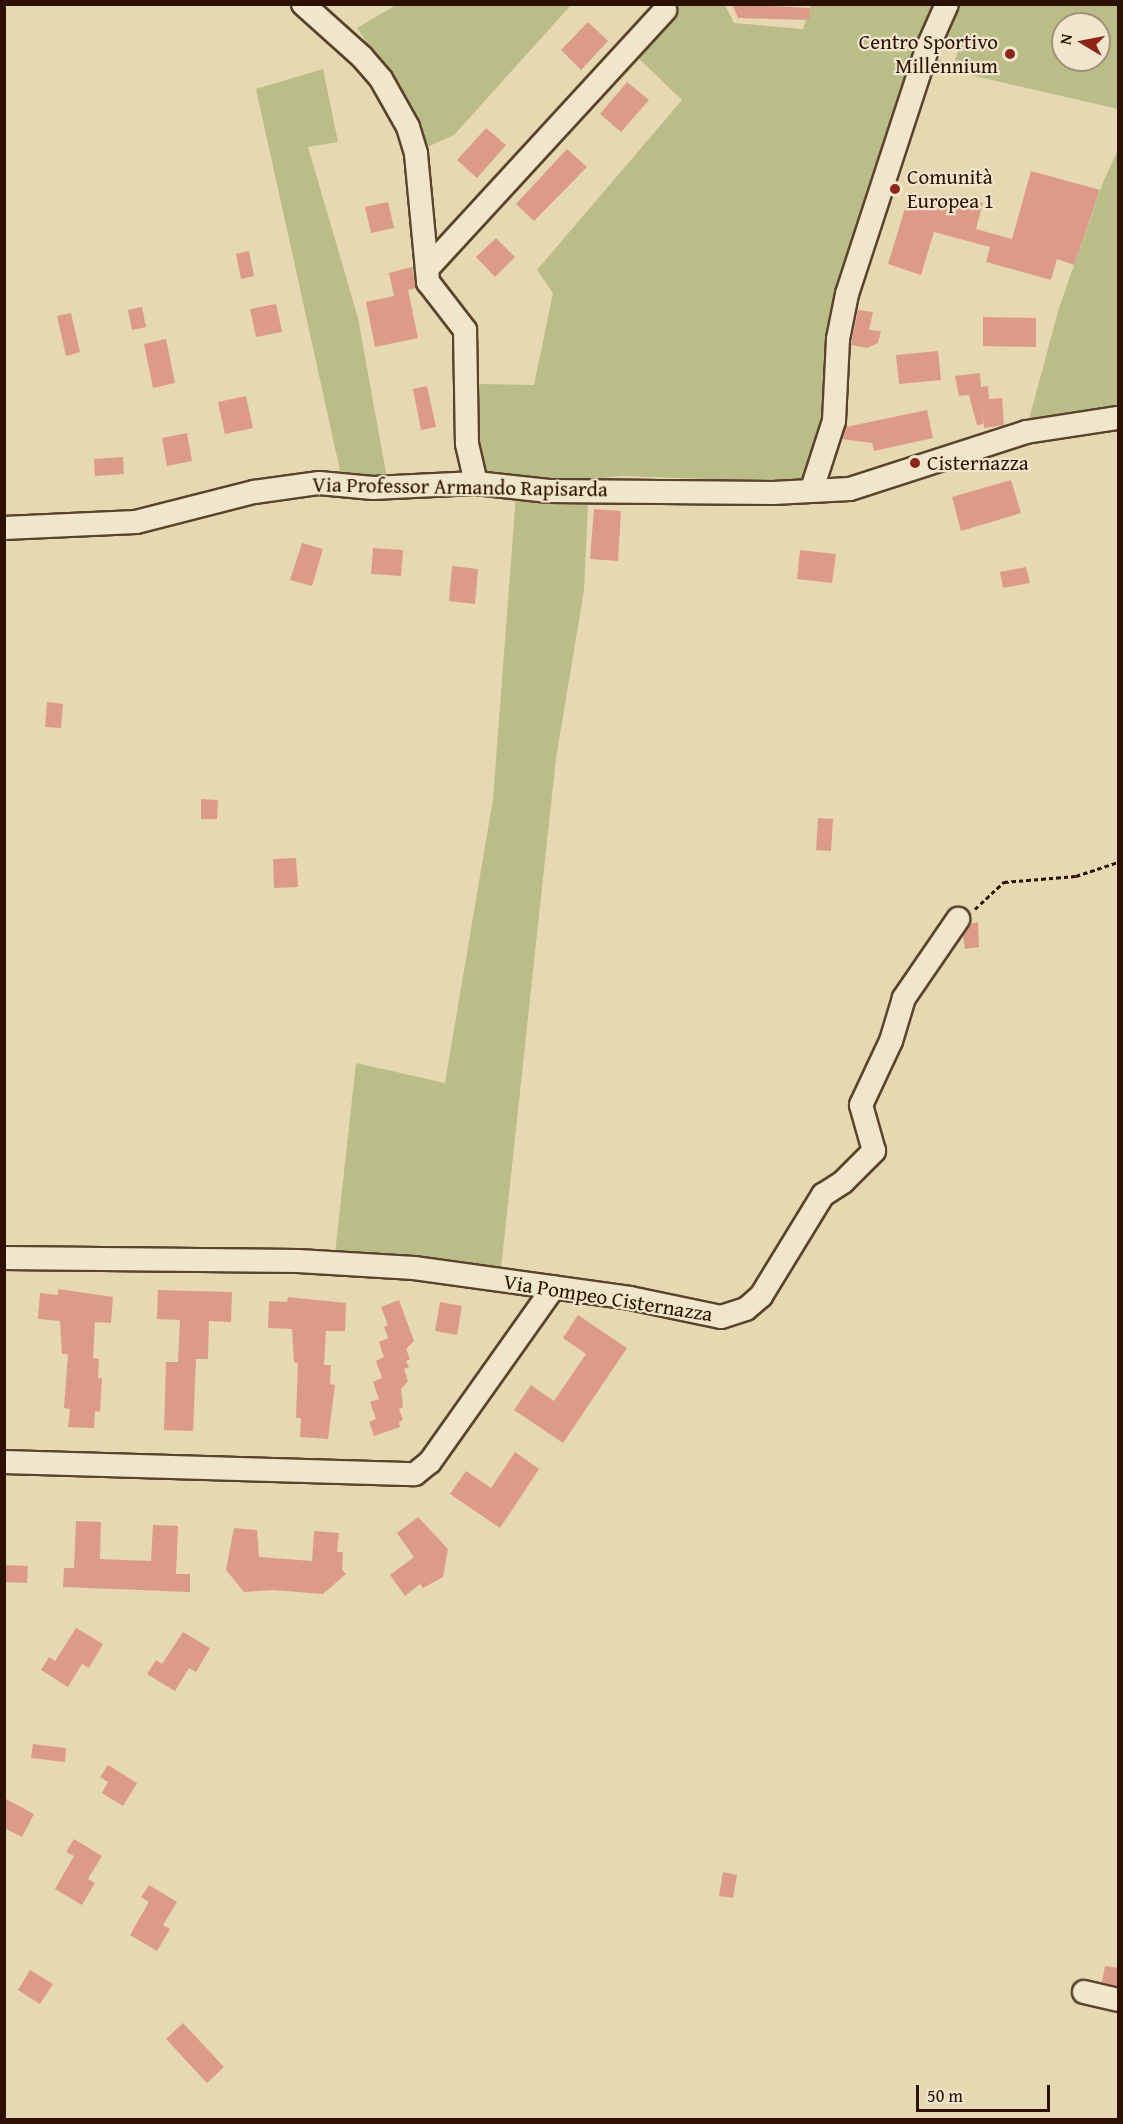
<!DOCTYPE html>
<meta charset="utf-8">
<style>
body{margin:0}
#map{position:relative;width:1123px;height:2124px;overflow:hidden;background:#e6d8b1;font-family:"Gentium Book Plus",serif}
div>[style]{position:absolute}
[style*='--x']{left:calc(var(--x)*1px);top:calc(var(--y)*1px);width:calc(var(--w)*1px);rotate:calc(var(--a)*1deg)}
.green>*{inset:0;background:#babd88}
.building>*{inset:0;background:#dc9b88}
.path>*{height:3px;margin-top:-1.5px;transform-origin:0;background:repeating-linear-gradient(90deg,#2d1100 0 4.5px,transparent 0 7.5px)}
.roads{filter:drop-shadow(2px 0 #5b432c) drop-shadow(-2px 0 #5b432c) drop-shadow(0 2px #5b432c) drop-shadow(0 -2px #5b432c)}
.minor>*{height:22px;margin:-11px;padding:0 11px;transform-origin:11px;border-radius:11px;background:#efe6cc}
.dots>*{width:16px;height:16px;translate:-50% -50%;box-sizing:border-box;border:3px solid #efe6cc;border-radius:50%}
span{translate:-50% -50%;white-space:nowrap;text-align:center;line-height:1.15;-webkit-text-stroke:4.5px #efe6cc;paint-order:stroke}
.poi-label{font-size:21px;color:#2d1100}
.right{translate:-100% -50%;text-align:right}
.left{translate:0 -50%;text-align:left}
.street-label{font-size:21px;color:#2d1100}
.frame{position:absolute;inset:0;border:6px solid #2d1100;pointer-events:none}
.north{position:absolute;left:1051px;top:12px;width:60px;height:60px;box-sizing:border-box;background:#efe6cc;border:2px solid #a1917a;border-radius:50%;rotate:280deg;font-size:16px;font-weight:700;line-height:24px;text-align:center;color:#2d1100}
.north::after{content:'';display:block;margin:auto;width:21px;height:27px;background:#8f2418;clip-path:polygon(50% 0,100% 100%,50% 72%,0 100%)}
.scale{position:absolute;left:916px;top:2085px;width:134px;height:27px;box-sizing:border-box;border:3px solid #2d1100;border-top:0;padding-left:8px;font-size:18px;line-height:21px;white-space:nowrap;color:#2d1100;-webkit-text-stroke:4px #efe6cc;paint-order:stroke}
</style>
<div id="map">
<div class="green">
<i style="clip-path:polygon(396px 5px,571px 5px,454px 135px,423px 149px,384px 68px,357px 28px)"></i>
<i style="clip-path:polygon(671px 5px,725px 5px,734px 23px,803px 29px,811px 5px,936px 5px,916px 45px,846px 263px,827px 415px,808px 471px,802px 478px,790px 482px,621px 476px,557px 483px,483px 473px,474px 435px,473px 384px,534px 385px,553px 293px,537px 270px,682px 100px,632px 52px)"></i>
<i style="clip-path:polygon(evenodd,959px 5px,1118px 5px,1118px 109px,936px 67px,938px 60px,954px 63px,958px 51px,944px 45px,959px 5px,1063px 24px,1099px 24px,1099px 60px,1063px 60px,1063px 24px)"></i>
<i style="clip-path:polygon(323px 69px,338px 142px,308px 147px,358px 318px,386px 473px,374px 482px,341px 475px,256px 89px)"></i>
<i style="clip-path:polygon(1118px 150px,1118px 405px,1028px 423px,1059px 308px,1104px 180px)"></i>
<i style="clip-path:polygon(516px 495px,553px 504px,588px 505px,584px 590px,556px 758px,501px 1268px,335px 1254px,356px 1063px,445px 1083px,493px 799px)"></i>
</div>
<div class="building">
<i style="clip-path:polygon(732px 4px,810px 8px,809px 20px,738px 18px)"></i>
<i style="clip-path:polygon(588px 22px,608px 41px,581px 70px,561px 50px)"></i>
<i style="clip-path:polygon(627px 82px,649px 100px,621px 132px,600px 114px)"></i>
<i style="clip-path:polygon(486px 128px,506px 145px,477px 178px,457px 160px)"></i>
<i style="clip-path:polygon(567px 149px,587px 167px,534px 221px,516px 204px)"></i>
<i style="clip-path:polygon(1031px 171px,1100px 190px,1074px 265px,1057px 259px,1051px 280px,986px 262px,990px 247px,934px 232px,921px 275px,888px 264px,910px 192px,963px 209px,965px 199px,983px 203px,976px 229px,1012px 239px)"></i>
<i style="clip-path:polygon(388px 202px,394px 228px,371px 233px,365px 207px)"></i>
<i style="clip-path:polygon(496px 238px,515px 257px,495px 277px,476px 257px)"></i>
<i style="clip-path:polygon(249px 251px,254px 276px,241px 279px,236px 254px)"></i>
<i style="clip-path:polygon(412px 267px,416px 288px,408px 290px,418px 338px,375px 347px,366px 302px,394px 296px,389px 273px)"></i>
<i style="clip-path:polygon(276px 304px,282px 332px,256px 337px,250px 309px)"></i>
<i style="clip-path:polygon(142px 307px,146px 327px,132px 330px,128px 310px)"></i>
<i style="clip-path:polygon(858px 310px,873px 312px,869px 330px,881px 331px,878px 343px,867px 348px,851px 345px)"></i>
<i style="clip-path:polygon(71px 313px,80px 352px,66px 356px,57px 316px)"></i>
<i style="clip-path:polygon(983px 317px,1036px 318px,1036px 347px,983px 346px)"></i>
<i style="clip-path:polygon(166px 339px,175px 383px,153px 388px,144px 344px)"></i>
<i style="clip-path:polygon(938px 351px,941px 380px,899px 384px,896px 355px)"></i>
<i style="clip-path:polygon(980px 373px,981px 387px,988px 386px,989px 399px,1002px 398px,1004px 425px,984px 428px,982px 407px,983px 424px,977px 425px,969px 395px,959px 396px,955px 376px)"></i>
<i style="clip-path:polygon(427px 386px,436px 427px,421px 430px,413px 389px)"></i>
<i style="clip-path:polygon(246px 396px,253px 428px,225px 434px,218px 402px)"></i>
<i style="clip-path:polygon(927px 410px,933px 438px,874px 451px,872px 443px,842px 439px,846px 427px)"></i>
<i style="clip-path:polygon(187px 433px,192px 461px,167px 466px,162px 438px)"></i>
<i style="clip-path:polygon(123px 457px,124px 474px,95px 476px,94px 459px)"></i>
<i style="clip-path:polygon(1011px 480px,1021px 513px,961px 531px,952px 497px)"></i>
<i style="clip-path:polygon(594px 509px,621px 511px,618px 561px,590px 559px)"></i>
<i style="clip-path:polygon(302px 543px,323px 549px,312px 586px,290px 580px)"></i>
<i style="clip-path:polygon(373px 548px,403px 550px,401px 576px,371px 574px)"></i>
<i style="clip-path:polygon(800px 550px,836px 554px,832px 583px,797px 579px)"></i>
<i style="clip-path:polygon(452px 566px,478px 569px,475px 604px,449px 601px)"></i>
<i style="clip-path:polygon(1026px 567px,1030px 583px,1003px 588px,1000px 572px)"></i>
<i style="clip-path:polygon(47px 702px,63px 704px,61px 728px,45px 727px)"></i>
<i style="clip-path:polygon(201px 799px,218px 800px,217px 819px,201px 819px)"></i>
<i style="clip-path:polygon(818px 818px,833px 819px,831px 851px,816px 850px)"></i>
<i style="clip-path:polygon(296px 858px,298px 887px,274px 888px,273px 859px)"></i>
<i style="clip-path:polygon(978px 922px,979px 947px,965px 949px,963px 935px,970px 924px)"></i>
<i style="clip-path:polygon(58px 1289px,113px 1297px,111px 1323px,95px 1322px,93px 1358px,99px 1359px,98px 1378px,102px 1378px,100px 1412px,95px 1411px,94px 1428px,68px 1427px,70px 1409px,64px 1408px,68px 1354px,62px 1354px,60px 1321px,38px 1319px,40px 1293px,58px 1295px)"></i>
<i style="clip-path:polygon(158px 1290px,232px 1292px,231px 1322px,209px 1321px,208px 1359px,196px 1359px,193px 1431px,164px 1430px,166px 1362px,178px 1362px,180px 1320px,157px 1319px)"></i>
<i style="clip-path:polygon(288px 1297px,346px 1303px,345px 1331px,326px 1331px,324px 1365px,331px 1365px,330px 1384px,335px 1385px,328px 1439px,300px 1437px,301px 1418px,296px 1418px,298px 1363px,294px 1362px,292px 1329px,268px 1328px,269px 1301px,287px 1302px)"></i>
<i style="clip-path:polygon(399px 1300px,414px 1341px,406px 1349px,410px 1359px,406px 1361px,409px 1367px,404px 1369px,408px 1381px,401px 1389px,403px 1407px,399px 1409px,403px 1420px,399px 1422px,400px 1427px,374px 1436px,369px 1422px,376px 1419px,370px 1402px,379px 1399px,373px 1382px,382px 1378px,376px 1361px,384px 1357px,379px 1342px,388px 1338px,384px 1327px,388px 1325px,381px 1307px)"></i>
<i style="clip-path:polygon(440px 1302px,462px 1306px,457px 1335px,435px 1331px)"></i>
<i style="clip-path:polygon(578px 1315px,627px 1348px,563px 1443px,514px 1410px,531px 1385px,554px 1401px,586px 1354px,563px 1338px)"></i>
<i style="clip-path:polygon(515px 1452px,539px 1469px,500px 1528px,450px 1494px,466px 1471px,491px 1488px)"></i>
<i style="clip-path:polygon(418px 1517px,448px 1549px,443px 1577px,423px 1588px,420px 1584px,405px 1596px,390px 1575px,414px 1557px,397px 1533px)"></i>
<i style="clip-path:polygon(76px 1521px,101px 1522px,100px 1559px,151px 1561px,153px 1525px,178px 1526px,176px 1574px,190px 1574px,190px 1592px,63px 1587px,64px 1568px,74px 1568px)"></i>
<i style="clip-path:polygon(234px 1528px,257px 1530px,259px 1557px,312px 1561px,314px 1531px,339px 1533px,337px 1552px,343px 1552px,342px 1570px,346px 1574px,323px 1594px,273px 1590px,244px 1592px,226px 1570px)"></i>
<i style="clip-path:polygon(4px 1565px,28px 1566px,27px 1583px,4px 1582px)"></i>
<i style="clip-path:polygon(76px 1628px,103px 1644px,89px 1668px,82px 1664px,68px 1687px,41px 1670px,49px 1657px,55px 1661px)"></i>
<i style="clip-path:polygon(183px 1632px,210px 1648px,196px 1672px,189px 1668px,175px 1691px,147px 1674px,156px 1660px,162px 1664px)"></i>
<i style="clip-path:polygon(33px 1744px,66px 1748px,65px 1762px,31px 1758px)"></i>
<i style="clip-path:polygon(108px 1765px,137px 1783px,123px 1806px,102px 1793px,108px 1782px,100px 1777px)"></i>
<i style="clip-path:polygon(4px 1798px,34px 1814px,22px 1837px,4px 1828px)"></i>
<i style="clip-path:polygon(74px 1839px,102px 1856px,88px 1879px,95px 1883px,82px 1905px,55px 1889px,74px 1856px,66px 1852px)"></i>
<i style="clip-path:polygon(723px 1872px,737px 1875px,733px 1898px,719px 1896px)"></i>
<i style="clip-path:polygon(149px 1885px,177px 1902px,163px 1925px,170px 1929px,157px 1951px,130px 1935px,149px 1902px,141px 1897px)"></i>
<i style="clip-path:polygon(1105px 1966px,1119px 1968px,1117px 1986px,1102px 1982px)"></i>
<i style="clip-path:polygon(30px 1970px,53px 1984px,40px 2004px,18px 1990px)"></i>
<i style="clip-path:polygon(183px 2023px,224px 2067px,207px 2083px,166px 2039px)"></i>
</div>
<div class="path">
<i style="--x:975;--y:909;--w:40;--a:-43"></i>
<i style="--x:1004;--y:882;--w:72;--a:-4.8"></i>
<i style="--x:1076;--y:876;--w:44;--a:-18.4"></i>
</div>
<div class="roads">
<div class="minor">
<i style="--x:303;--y:4;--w:79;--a:41.9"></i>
<i style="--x:362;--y:57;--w:29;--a:49"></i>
<i style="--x:381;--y:79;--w:55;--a:60.6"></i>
<i style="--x:408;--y:127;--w:28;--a:73"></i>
<i style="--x:416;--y:154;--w:129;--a:84.6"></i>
<i style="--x:428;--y:282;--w:61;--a:52.4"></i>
<i style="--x:465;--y:330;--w:114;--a:89"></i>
<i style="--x:467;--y:444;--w:40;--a:77"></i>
<i style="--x:427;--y:269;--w:352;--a:-47.4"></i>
<i style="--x:812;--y:489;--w:71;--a:-72.1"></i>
<i style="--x:834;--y:421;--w:82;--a:-87.2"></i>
<i style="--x:838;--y:339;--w:46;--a:-78.7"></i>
<i style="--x:847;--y:294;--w:258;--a:-71.9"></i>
<i style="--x:927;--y:49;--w:49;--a:-66"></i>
<i style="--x:4;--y:528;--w:132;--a:-2.6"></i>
<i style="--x:136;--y:522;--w:122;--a:-14.3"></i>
<i style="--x:254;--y:492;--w:66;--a:-7.9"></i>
<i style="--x:319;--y:483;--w:54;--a:5.3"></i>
<i style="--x:373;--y:488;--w:103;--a:-2.8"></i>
<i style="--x:476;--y:483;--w:73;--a:6.3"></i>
<i style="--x:549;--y:491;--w:224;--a:0.5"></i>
<i style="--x:773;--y:493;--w:77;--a:-3"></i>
<i style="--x:850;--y:489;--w:185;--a:-17.9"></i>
<i style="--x:1026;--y:432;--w:93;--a:-8.7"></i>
<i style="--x:4;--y:1258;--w:294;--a:0.6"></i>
<i style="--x:298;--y:1261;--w:116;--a:3.5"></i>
<i style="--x:414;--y:1268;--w:218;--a:7.9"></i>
<i style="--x:630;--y:1298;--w:93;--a:11.8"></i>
<i style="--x:721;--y:1317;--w:26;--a:-18"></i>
<i style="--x:746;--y:1309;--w:20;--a:-41"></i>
<i style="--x:761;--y:1296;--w:119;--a:-58.5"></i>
<i style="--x:823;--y:1195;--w:24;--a:-33"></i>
<i style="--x:843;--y:1182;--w:44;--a:-45"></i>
<i style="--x:874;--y:1151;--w:48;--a:-105.8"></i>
<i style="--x:861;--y:1105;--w:71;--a:-64.9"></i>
<i style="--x:891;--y:1041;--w:45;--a:-73.2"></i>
<i style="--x:904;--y:998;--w:96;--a:-55.6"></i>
<i style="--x:4;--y:1462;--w:411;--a:1.7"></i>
<i style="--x:415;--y:1474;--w:19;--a:-39"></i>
<i style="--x:430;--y:1462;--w:214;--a:-54.7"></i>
<i style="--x:1084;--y:1992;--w:35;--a:13"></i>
</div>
</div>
<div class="dots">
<i style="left:1010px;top:54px;background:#8f2418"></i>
<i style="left:895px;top:189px;background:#8f2418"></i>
<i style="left:915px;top:463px;background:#8f2418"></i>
</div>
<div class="poi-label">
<span class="right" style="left:998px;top:54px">Centro Sportivo<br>Millennium</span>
<span class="left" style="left:907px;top:189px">Comunità<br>Europea 1</span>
<span class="left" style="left:927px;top:463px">Cisternazza</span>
</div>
<div class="street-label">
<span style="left:460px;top:487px;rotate:1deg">Via Professor Armando Rapisarda</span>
<span style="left:608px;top:1298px;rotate:9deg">Via Pompeo Cisternazza</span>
</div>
<div class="frame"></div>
<div class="north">N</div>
<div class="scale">50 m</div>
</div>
